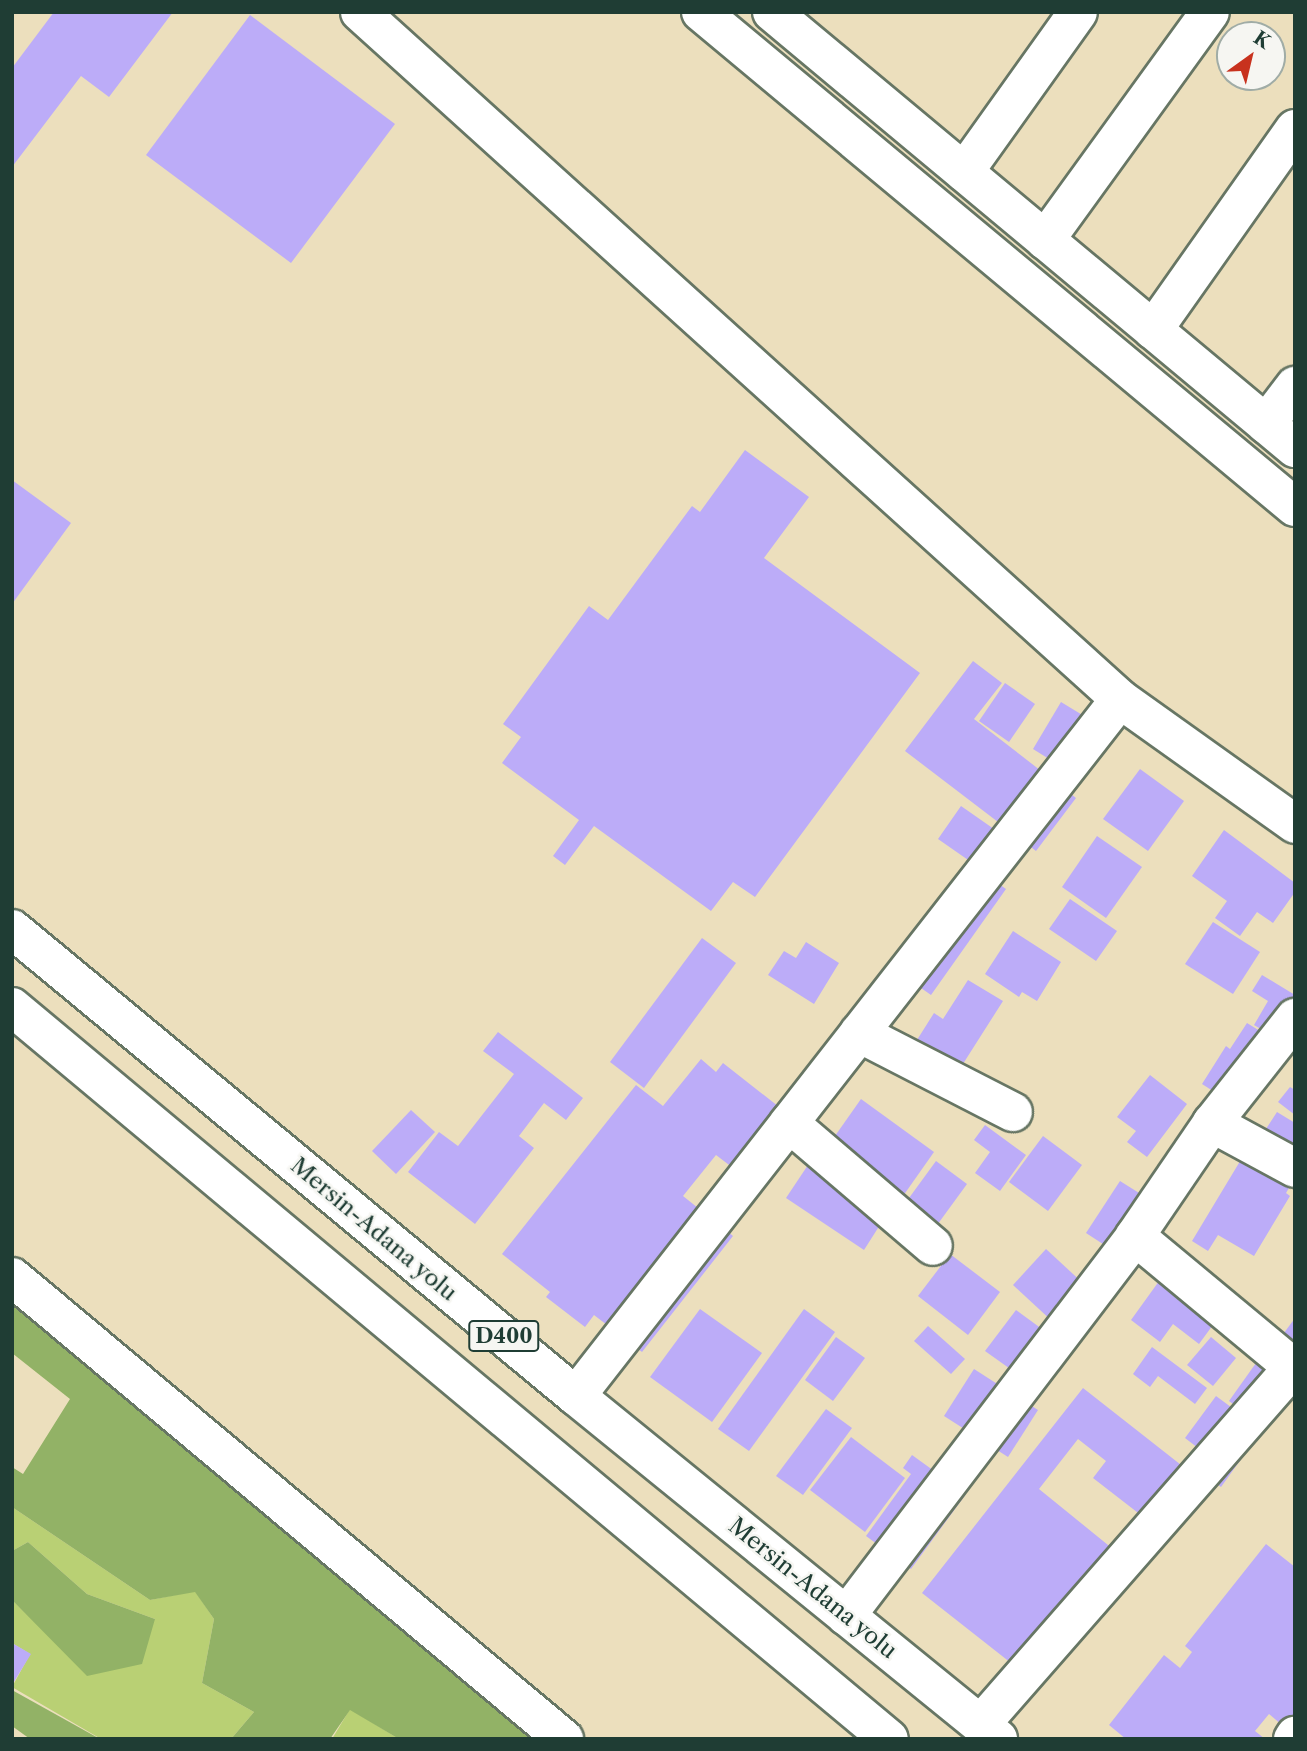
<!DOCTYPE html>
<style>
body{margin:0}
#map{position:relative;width:1307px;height:1751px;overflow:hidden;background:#ecdfbd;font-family:"Libre Caslon Text",serif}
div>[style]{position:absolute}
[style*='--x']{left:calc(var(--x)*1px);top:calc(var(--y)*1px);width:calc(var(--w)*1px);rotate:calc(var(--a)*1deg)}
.green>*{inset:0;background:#b9d074}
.forest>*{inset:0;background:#92b266}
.building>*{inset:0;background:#bcacf8}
.roads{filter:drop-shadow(2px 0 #677664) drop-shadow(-2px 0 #677664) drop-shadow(0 2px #677664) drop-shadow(0 -2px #677664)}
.minor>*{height:38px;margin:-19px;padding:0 19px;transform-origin:19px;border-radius:19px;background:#fff}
.major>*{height:38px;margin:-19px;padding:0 19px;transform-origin:19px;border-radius:19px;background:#fff}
.highway>*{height:38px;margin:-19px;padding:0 19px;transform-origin:19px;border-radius:19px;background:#fff}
span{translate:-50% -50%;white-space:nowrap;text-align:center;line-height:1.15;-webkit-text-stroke:5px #f6f6f2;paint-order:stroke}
.shield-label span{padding:2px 5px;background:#f6f6f2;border:2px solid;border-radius:5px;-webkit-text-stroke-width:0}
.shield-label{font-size:21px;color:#1f3d34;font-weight:700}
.street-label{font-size:23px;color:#1f3d34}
.frame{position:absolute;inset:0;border:14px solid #1f3d34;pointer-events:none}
.north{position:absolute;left:1216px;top:21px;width:70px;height:70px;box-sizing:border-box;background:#f6f6f2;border:2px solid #a0aca6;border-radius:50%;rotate:34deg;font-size:19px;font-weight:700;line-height:28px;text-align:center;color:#1f3d34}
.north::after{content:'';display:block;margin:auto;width:24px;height:32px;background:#c8321e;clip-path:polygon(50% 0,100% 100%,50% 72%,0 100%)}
</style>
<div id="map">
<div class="green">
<i style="clip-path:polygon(12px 1507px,150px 1600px,195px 1591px,214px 1619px,202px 1683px,254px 1712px,231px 1739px,101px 1739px,12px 1687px,30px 1654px,12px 1643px,12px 1600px,45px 1632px,155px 1619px,87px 1594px,28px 1542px,12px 1551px)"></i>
<i style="clip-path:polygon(350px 1709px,399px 1739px,332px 1739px)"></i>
</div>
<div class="forest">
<i style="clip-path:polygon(12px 1303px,262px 1507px,537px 1739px,399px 1739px,350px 1710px,330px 1739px,231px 1739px,254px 1712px,202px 1683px,214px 1619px,195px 1592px,150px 1600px,12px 1507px,12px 1467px,23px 1474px,70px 1399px,12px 1353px)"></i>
<i style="clip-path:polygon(28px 1542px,87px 1594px,155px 1619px,142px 1664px,87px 1676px,12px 1600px,12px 1551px)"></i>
<i style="clip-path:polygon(12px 1690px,100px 1739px,30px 1739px,12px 1726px)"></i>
</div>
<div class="building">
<i style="clip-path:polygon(54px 12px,173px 12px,109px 97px,81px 76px,12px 167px,12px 68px)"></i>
<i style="clip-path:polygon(250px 15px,395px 124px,291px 263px,146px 155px)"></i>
<i style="clip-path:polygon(745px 450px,809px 497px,764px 558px,920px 673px,755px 897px,733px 882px,711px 911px,594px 826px,565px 865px,553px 856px,579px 820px,502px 763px,521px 737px,503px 724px,589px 606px,608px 620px,692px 506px,700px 512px)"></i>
<i style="clip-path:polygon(12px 480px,71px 523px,12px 604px)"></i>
<i style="clip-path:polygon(973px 661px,1002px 683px,974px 719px,1076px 798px,1036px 851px,905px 751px)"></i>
<i style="clip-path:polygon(1005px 683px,1035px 704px,1009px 742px,979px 721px)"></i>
<i style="clip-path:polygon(1061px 702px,1107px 730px,1078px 777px,1033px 749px)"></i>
<i style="clip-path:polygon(1140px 769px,1184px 801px,1148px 851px,1103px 819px)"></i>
<i style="clip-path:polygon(961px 806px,1014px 843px,989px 877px,1006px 889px,931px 995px,894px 969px,971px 862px,938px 839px)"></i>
<i style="clip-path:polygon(1224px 830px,1295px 883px,1295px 892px,1273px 923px,1257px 912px,1240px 936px,1215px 918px,1227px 901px,1192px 876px)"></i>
<i style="clip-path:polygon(1097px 836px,1142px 867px,1106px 918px,1062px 887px)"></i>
<i style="clip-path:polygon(1070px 899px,1117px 931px,1096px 961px,1049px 929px)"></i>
<i style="clip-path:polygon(1213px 922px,1260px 952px,1233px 994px,1185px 964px)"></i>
<i style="clip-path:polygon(1013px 931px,1061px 962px,1037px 1001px,1022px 992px,1019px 997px,985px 974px)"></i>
<i style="clip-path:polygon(702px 938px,736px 963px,644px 1088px,610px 1062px)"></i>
<i style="clip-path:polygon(806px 942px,839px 963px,814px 1004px,768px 975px,784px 951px,796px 958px)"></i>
<i style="clip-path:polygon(1262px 975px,1295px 995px,1295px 1019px,1281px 1041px,1254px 1025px,1268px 1001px,1252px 991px)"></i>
<i style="clip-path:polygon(968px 980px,1003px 1001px,954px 1078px,910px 1051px,934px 1013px,943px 1019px)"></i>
<i style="clip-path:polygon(1247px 1023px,1281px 1044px,1241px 1109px,1202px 1084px,1226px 1046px,1230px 1049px)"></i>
<i style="clip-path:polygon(498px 1032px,583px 1098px,566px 1120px,544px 1103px,519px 1136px,534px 1148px,475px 1224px,408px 1172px,439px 1132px,458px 1146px,514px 1074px,483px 1051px)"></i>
<i style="clip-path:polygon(701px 1059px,716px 1072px,723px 1063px,788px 1114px,741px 1174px,716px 1155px,683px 1196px,733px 1236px,642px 1352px,594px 1315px,585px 1327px,546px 1297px,550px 1292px,502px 1254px,636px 1085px,663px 1106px)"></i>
<i style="clip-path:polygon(1150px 1075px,1187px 1104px,1147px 1157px,1127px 1142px,1136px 1131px,1117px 1117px)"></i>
<i style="clip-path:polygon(1290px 1087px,1295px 1090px,1295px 1115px,1278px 1102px)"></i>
<i style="clip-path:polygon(861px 1099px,934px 1152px,896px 1206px,823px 1153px)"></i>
<i style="clip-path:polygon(411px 1110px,435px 1132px,396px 1174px,372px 1151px)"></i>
<i style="clip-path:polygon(1277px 1112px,1295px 1123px,1295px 1178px,1286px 1193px,1290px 1196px,1254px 1256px,1218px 1235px,1208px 1251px,1192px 1241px,1248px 1148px,1258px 1141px)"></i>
<i style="clip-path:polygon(985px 1125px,1026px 1155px,1000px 1191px,975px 1173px,990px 1152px,974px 1140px)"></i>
<i style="clip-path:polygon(1043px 1136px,1082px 1165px,1048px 1211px,1009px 1182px)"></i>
<i style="clip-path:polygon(814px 1156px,892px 1206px,864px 1250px,786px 1198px)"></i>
<i style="clip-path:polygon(936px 1161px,967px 1184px,932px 1232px,901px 1209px)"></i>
<i style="clip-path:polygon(1120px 1181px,1163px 1208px,1129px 1261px,1086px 1233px)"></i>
<i style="clip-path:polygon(1046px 1249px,1086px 1286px,1053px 1322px,1013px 1285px)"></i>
<i style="clip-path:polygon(950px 1254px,1000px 1292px,968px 1335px,918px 1296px)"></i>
<i style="clip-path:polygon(1162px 1277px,1218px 1318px,1199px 1344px,1173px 1324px,1160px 1342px,1131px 1320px)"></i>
<i style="clip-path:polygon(700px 1309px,762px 1353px,712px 1422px,650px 1377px)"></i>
<i style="clip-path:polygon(804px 1309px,835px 1332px,749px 1451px,718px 1429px)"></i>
<i style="clip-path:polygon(1016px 1310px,1057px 1340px,1027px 1381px,985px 1351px)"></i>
<i style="clip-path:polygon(1295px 1318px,1295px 1347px,1281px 1337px)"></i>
<i style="clip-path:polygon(928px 1326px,965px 1359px,951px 1374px,914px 1341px)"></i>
<i style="clip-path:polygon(836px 1337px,865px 1358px,833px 1401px,805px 1380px)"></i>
<i style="clip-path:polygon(1211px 1337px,1236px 1358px,1213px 1386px,1187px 1365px)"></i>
<i style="clip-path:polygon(1152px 1347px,1207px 1388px,1195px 1404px,1158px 1376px,1150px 1387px,1133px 1374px)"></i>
<i style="clip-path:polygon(1261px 1356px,1294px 1381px,1262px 1425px,1229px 1401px)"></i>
<i style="clip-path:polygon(974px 1369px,1038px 1410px,1008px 1457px,944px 1416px)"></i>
<i style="clip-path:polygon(1083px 1388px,1204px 1483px,1164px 1533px,1093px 1478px,1106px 1461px,1078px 1439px,1039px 1489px,1124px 1558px,1030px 1678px,922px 1593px)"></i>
<i style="clip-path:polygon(1216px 1396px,1262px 1430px,1221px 1487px,1201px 1472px,1211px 1458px,1185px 1438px)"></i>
<i style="clip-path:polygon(826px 1409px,852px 1428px,803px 1495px,776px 1476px)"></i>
<i style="clip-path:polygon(851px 1437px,905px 1478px,865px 1532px,810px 1490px)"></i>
<i style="clip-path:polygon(912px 1455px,966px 1494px,911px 1569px,866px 1536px,911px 1474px,903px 1468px)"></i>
<i style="clip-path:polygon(1266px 1544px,1295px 1567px,1295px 1727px,1290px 1732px,1269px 1714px,1255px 1731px,1265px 1739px,1126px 1739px,1109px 1725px,1164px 1655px,1180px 1668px,1192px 1652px,1185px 1646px)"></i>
<i style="clip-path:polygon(12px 1643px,31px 1654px,12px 1685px)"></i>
</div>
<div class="roads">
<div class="minor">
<i style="--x:964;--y:172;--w:196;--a:-54.5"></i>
<i style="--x:1045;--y:240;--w:281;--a:-54.1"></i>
<i style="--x:1153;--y:330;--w:246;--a:-54.8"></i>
<i style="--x:1266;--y:424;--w:48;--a:-52.7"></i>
<i style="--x:859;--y:1033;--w:173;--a:27.2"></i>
<i style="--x:789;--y:1123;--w:189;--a:40.5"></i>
<i style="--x:1212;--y:1123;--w:94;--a:28.5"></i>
<i style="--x:1135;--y:1236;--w:205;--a:39.7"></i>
<i style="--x:12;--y:1277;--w:720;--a:39.93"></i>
<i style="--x:576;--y:1396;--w:884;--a:-52.03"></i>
<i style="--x:846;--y:1616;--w:477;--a:-52.7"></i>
<i style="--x:1135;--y:1236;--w:137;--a:-55.7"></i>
<i style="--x:1212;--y:1123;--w:134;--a:-51.7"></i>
<i style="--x:981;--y:1724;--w:477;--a:-48.8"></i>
<i style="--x:1293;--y:1739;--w:4;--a:-56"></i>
</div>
<div class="major">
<i style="--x:360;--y:12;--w:1024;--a:42.11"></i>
<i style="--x:1120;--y:699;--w:215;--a:35.5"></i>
<i style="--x:701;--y:12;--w:773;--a:39.81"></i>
<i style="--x:772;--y:12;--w:681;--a:39.82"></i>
</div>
<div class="highway">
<i style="--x:12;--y:929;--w:732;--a:39.63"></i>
<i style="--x:576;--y:1396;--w:544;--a:39.1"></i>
<i style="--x:12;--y:1007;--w:1142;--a:39.85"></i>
</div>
</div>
<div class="shield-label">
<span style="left:504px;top:1336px">D400</span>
</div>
<div class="street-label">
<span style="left:374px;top:1229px;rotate:40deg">Mersin-Adana yolu</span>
<span style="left:813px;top:1588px;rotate:39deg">Mersin-Adana yolu</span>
</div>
<div class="frame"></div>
<div class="north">K</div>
</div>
